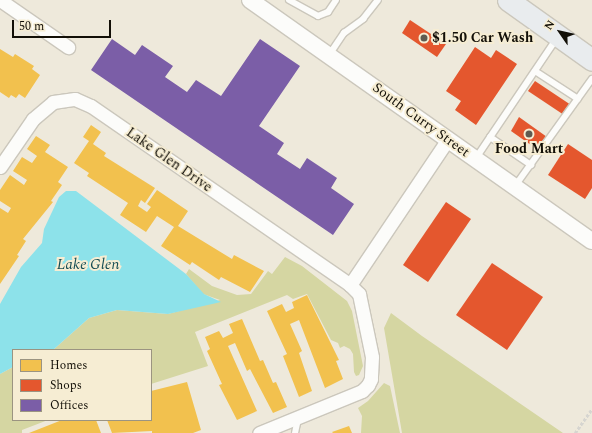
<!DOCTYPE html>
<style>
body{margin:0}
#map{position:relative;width:592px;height:433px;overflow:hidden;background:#eee9db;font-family:Spectral,serif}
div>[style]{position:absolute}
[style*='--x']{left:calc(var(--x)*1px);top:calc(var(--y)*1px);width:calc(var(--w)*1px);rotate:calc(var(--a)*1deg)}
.green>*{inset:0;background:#d5d6a2}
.water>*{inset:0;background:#8de2ea}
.homes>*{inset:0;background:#f2c14e}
.shops>*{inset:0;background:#e4572e}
.offices>*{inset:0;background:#7b5ea7}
.path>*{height:2.5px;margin-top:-1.25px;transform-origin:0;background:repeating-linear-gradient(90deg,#d6d5d0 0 3px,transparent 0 5px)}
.roads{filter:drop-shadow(1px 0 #cbc7bc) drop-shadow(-1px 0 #cbc7bc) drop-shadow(0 1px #cbc7bc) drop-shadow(0 -1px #cbc7bc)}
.service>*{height:6px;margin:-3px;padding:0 3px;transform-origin:3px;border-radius:3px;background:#fcfcfa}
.minor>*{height:13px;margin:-6.5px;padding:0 6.5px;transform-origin:6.5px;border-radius:6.5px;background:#fcfcfa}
.tertiary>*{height:16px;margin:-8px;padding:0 8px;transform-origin:8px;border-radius:8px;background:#fcfcfa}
.primary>*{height:21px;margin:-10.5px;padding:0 10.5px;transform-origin:10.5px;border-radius:10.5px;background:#e9ecee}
.dots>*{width:11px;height:11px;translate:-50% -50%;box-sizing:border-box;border:2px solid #f6edd3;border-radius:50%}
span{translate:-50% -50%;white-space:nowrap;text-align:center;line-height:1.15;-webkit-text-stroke:4px #f6edd3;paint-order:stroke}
.poi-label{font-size:14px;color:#120f07;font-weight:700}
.left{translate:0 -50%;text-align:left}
.street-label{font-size:14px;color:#120f07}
.water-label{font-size:15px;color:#164d54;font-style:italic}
.legend{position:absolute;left:12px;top:349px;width:140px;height:72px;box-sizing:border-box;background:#f6edd3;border:1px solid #9b9481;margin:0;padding:5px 7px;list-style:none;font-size:12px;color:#120f07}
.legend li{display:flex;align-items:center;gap:8px;height:20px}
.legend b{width:20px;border:1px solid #9b9481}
.north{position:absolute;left:540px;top:12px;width:40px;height:40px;-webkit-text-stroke:3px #f6edd3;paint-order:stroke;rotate:304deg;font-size:11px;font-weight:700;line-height:16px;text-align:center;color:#120f07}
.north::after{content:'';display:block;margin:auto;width:14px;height:18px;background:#120f07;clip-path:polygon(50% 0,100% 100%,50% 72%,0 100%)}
.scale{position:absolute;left:12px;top:20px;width:99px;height:18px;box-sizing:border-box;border:2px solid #120f07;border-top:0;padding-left:5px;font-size:12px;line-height:14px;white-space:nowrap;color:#120f07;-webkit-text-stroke:3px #f6edd3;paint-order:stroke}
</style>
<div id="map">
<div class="green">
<i style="clip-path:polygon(285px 257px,302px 266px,347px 301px,352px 311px,363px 366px,359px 375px,356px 376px,354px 372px,353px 354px,350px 349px,344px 346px,340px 348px,338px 343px,331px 340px,307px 294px,293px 299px,287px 295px,195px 332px,208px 366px,151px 384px,151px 350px,53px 350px,89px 318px,117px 310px,168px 314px,220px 300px,203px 294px,186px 274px,189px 269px,212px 286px,237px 295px,251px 294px,268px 271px,272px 274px)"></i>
<i style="clip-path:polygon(391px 313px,422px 336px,563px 433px,402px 433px,384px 328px)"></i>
<i style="clip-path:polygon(13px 367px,13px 420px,48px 420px,22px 430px,22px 433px,0 433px,0 374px)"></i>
<i style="clip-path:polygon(384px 383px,390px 386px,400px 433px,361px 433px,362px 416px,358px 408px,368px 401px)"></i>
</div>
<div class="water">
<i style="clip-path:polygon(66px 191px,76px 191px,186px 274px,204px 294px,221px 302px,168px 314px,117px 310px,89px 318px,53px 350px,13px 350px,13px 367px,0 374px,0 304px,21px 267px,42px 243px,44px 229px,59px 197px)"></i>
</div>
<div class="homes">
<i style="clip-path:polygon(0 49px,13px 57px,15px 54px,34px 66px,32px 69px,40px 75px,25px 98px,19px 94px,16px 98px,11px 95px,9px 98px,0 92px)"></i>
<i style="clip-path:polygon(91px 125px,101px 132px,93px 144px,106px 153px,104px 156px,155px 188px,145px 203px,141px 200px,138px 206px,147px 212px,151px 207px,147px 204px,157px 190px,188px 211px,178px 226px,232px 259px,234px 255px,264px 271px,250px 292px,221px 277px,219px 280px,192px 262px,190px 265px,161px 246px,174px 227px,157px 216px,146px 232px,120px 215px,128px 203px,87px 176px,89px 173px,74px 163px,89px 141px,83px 137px)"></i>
<i style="clip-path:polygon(36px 136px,50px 145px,45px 152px,68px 167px,58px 182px,62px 185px,51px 201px,53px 202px,23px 239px,26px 241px,17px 255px,19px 256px,0 284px,0 208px,8px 213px,11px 208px,0 201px,0 190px,10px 175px,24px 185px,27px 180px,13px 171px,22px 157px,32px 163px,37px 156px,27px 149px)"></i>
<i style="clip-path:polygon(307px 295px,339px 360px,336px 361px,343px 379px,325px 388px,299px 320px,290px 324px,302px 351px,299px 353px,312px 391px,299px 397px,283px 356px,287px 354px,267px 311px,282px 304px,286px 312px,294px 308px,292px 302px)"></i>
<i style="clip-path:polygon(242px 319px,260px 361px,263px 360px,273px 383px,276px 382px,287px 407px,273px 413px,250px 369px,247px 371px,235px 343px,228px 346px,257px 411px,237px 420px,219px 385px,222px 384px,207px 351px,210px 349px,205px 337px,219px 331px,223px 338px,233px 333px,229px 324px)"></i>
<i style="clip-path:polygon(187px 382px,201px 430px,193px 433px,152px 433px,152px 431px,112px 433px,107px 420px,151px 420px,151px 391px)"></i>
<i style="clip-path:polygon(62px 420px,96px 420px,101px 433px,29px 433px)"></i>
<i style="clip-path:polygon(349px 426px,352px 433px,333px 433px,332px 432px)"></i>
</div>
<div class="shops">
<i style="clip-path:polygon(410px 20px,446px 44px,437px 57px,402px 33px)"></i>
<i style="clip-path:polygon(475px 47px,491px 58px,496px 50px,517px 64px,476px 125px,455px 110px,461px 101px,446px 91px)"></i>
<i style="clip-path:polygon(535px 81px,571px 105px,564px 115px,528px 91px)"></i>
<i style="clip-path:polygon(519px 117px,547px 137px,538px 150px,511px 131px)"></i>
<i style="clip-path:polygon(568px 144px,592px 160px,592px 188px,585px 199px,548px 175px)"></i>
<i style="clip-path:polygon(446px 202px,471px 219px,428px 282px,403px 265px)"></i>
<i style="clip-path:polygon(492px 263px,543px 297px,507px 350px,456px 315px)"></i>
</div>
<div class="offices">
<i style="clip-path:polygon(112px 39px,135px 55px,142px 45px,173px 66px,165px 77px,187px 92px,196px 80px,221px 96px,260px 39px,300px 66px,259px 126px,284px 143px,277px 154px,300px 169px,307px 158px,337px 178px,331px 188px,354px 204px,333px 235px,91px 70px)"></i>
</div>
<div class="path">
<i style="--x:575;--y:433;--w:29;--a:-55"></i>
</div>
<div class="roads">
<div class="service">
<i style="--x:289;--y:0;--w:33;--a:29"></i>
<i style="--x:318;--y:16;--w:11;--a:-22"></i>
<i style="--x:328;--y:12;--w:14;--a:-56"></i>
<i style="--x:329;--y:55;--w:27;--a:-56"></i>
<i style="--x:344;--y:33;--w:24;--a:-36"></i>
<i style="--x:363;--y:19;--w:24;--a:-52"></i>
<i style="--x:535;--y:71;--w:51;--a:33.1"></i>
<i style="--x:490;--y:137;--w:50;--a:34.3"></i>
<i style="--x:476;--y:158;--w:145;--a:-56"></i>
<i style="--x:515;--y:186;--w:132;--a:-54.3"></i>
<i style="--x:295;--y:433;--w:14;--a:-78"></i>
</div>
<div class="minor">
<i style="--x:0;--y:0;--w:83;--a:34.7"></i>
<i style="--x:0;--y:167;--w:58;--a:-55.5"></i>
<i style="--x:33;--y:119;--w:26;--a:-40"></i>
<i style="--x:53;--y:102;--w:22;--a:-8"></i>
<i style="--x:75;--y:99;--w:17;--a:24"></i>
<i style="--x:91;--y:106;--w:315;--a:34.6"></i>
<i style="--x:350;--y:285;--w:13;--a:45"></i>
<i style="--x:359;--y:294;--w:64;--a:78.3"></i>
<i style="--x:372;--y:357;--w:22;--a:93"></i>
<i style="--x:371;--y:379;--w:7;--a:117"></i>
<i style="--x:368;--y:385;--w:8;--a:135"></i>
<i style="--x:362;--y:391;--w:111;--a:157.8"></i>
<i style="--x:350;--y:285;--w:176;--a:-56.1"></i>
</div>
<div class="tertiary">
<i style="--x:250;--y:0;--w:418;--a:35.2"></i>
</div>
<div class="primary">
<i style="--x:508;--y:0;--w:103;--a:35.5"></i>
</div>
</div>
<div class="dots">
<i style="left:424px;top:38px;background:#5f5b51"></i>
<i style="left:529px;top:134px;background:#5f5b51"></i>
</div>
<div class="poi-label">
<span class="left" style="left:432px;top:38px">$1.50 Car Wash</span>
<span style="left:529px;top:149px">Food Mart</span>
</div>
<div class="street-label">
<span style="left:421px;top:120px;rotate:36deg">South Curry Street</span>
<span style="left:169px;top:160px;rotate:35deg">Lake Glen Drive</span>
</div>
<div class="water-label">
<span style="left:88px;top:265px">Lake Glen</span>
</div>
<ul class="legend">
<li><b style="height:11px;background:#f2c14e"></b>Homes</li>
<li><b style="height:11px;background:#e4572e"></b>Shops</li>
<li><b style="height:11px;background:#7b5ea7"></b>Offices</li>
</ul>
<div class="north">N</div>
<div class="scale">50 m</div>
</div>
